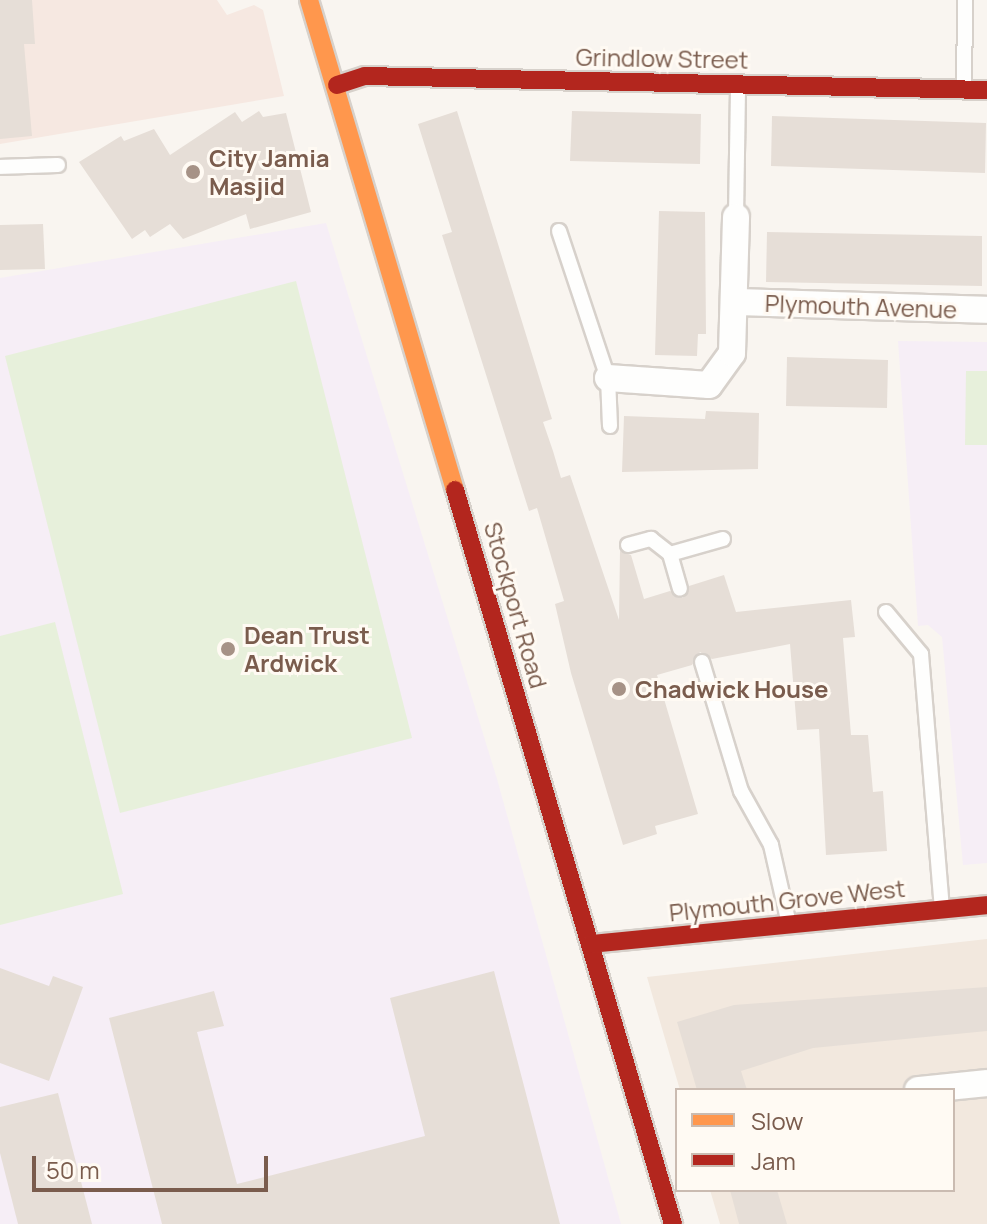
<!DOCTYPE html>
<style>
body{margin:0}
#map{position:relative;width:987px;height:1224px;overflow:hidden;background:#f9f5f0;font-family:Manrope,sans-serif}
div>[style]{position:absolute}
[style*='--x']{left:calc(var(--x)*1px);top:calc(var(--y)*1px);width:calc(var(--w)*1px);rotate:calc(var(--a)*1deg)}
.residential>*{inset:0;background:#f2e8de}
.commercial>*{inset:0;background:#f6e8e1}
.education>*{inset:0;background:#f6eef6}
.green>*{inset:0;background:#e7f0db}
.building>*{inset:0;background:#e6ded7}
.roads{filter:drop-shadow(2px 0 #d7d1cb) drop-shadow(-2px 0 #d7d1cb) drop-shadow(0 2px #d7d1cb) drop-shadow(0 -2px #d7d1cb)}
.lane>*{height:14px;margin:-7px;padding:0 7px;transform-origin:7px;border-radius:7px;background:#fefefd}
.street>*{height:26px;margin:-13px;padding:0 13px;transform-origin:13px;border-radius:13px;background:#fefefd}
.slow>*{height:18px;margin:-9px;padding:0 9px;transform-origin:9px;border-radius:9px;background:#ff974d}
.jam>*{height:18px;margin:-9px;padding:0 9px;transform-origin:9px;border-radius:9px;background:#b3261e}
.dots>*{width:22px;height:22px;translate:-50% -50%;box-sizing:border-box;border:4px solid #fffaf3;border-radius:50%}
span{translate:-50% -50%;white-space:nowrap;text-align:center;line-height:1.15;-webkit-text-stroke:6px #fffaf3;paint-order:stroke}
.street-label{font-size:24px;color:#7a5c4d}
.poi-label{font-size:24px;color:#7a5c4d;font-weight:700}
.left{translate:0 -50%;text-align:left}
.legend{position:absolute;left:675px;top:1088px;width:280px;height:104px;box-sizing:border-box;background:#fffaf3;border:2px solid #cabbb1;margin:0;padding:10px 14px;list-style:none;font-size:24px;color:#7a5c4d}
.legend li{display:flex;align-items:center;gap:16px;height:40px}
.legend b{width:40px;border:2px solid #cabbb1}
.scale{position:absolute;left:32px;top:1156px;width:236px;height:36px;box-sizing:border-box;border:4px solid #7a5c4d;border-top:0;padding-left:10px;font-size:24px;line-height:28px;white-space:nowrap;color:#7a5c4d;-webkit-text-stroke:6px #fffaf3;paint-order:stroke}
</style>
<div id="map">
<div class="residential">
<i style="clip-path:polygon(987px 939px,987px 1224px,720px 1224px,710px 1190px,953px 1190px,953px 1090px,680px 1090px,647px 977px)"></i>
</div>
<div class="commercial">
<i style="clip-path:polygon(0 0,217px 0,227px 15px,254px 5px,263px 10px,284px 96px,0 144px)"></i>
</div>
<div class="education">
<i style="clip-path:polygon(326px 223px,497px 779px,621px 1224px,0 1224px,0 278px)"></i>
<i style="clip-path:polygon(898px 341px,987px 342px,987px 863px,963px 865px,942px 637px,928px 625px,918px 626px)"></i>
</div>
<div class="green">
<i style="clip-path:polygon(296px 281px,412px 738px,120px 813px,5px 356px)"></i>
<i style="clip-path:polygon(966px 371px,987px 371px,987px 445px,965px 445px)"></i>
<i style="clip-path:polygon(55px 622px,123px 894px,0 925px,0 636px)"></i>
</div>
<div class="building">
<i style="clip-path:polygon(0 0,32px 0,35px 44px,24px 44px,32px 136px,0 139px)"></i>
<i style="clip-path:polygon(259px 111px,263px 117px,286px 113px,311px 212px,250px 229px,246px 214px,183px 239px,170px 224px,150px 237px,145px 230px,132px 239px,79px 162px,121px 136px,124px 141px,154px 129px,170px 155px,235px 112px,242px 122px)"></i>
<i style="clip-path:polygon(457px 111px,552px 419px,543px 422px,553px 451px,561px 478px,570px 475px,619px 620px,620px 551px,631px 555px,644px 599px,670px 591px,683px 598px,689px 586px,724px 575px,736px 612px,851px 600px,855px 637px,843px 638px,851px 735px,868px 735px,873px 792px,883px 791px,887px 851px,826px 855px,819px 729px,797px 730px,790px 644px,712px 659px,700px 652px,692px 665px,657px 675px,698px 814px,655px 826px,657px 834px,623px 845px,571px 673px,555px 604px,564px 601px,537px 508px,529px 511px,442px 235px,452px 232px,418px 124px)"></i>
<i style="clip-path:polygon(572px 111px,701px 114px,700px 164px,570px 161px)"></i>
<i style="clip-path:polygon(772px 116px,986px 123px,985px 173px,771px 166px)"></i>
<i style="clip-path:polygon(659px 211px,705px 212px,706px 334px,698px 334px,697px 356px,655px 355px)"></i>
<i style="clip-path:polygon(43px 224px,45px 269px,0 270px,0 225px)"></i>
<i style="clip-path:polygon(767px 232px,982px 236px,982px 286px,766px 282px)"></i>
<i style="clip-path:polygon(787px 357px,888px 360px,887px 408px,786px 406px)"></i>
<i style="clip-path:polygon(706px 411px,759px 413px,758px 469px,622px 472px,624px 416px,705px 419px)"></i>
<i style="clip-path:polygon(0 968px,49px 986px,53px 976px,83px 987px,49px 1081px,0 1063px)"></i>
<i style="clip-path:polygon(494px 971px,560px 1224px,162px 1224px,109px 1018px,214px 991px,224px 1026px,197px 1032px,237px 1184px,425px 1136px,390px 998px)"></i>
<i style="clip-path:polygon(987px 987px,987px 1031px,813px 1048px,741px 1071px,747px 1090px,697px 1090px,677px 1022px,734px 1005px)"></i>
<i style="clip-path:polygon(58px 1093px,92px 1224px,18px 1224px,0 1153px,0 1107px)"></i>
<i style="clip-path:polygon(730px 1190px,777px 1190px,787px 1224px,739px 1224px)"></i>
</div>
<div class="roads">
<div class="lane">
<i style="--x:964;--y:88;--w:88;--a:-89.3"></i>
<i style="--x:0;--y:167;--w:58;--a:-2"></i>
<i style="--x:736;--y:217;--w:132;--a:-89.1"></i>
<i style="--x:559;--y:231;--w:155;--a:71.6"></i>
<i style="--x:608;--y:378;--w:48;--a:87.6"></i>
<i style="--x:628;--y:545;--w:24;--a:-15"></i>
<i style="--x:651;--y:539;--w:24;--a:38"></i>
<i style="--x:670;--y:554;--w:36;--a:74"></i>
<i style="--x:670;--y:554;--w:55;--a:-15.8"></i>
<i style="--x:886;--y:612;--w:55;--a:50.2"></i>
<i style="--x:921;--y:654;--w:256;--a:85.3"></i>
<i style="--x:702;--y:662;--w:135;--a:73.2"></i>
<i style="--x:741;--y:791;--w:62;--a:60.9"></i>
<i style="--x:771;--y:845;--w:81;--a:77.2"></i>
</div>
<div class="street">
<i style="--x:735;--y:302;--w:252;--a:1.8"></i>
<i style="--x:608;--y:378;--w:101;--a:4"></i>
<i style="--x:709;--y:385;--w:39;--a:-54"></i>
<i style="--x:732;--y:353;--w:136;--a:-88.3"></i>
<i style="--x:918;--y:1090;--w:69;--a:-5.8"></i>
</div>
<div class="slow">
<i style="--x:309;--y:0;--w:511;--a:73.41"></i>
</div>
<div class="jam">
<i style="--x:337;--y:85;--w:29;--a:-18"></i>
<i style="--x:365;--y:76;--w:622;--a:1.29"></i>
<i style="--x:455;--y:490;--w:766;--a:73.46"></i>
<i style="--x:591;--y:944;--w:398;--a:-5.6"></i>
</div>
</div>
<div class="dots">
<i style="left:193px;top:172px;background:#a69286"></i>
<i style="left:228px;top:649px;background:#a69286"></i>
<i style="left:619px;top:689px;background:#a69286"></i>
</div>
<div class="street-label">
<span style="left:662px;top:58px;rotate:1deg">Grindlow Street</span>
<span style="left:861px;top:306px;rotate:2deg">Plymouth Avenue</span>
<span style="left:516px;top:605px;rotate:74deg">Stockport Road</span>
<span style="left:787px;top:900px;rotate:-6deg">Plymouth Grove West</span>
</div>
<div class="poi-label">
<span class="left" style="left:209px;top:172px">City Jamia<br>Masjid</span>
<span class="left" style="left:244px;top:649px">Dean Trust<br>Ardwick</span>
<span class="left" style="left:635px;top:689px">Chadwick House</span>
</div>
<ul class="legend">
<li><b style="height:10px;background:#ff974d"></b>Slow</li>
<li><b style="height:10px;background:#b3261e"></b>Jam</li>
</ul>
<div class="scale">50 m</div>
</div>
